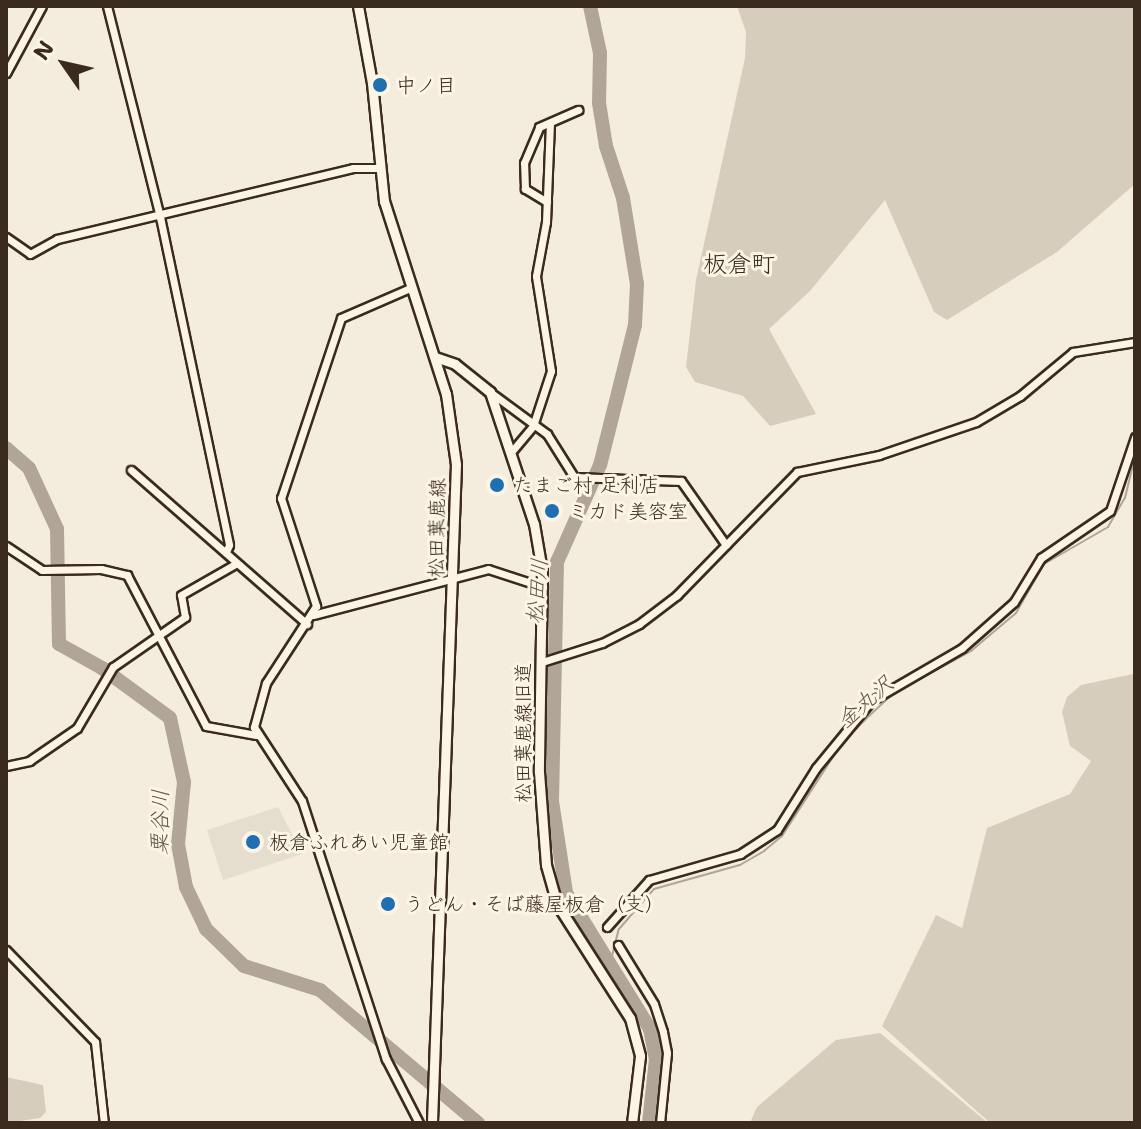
<!DOCTYPE html>
<meta charset="utf-8">
<style>
body{margin:0}
#map{position:relative;width:1141px;height:1129px;overflow:hidden;background:#f4eddd;font-family:"Shantell Sans","Klee One",sans-serif}
div>[style]{position:absolute}
[style*='--x']{left:calc(var(--x)*1px);top:calc(var(--y)*1px);width:calc(var(--w)*1px);rotate:calc(var(--a)*1deg)}
.built>*{inset:0;background:#e5ddce}
.green>*{inset:0;background:#d6cdbd}
.stream>*{height:2px;margin:-1px;padding:0 1px;transform-origin:1px;border-radius:1px;background:#b0a596}
.river>*{height:14px;margin:-7px;padding:0 7px;transform-origin:7px;border-radius:7px;background:#b0a596}
.roads{filter:drop-shadow(2px 0 #3b2a1e) drop-shadow(-2px 0 #3b2a1e) drop-shadow(0 2px #3b2a1e) drop-shadow(0 -2px #3b2a1e)}
.street>*{height:7px;margin:-3.5px;padding:0 3.5px;transform-origin:3.5px;border-radius:3.5px;background:#fcf5e5}
.secondary>*{height:9px;margin:-4.5px;padding:0 4.5px;transform-origin:4.5px;border-radius:4.5px;background:#fcf5e5}
.dots>*{width:22px;height:22px;translate:-50% -50%;box-sizing:border-box;border:4px solid #fcf5e5;border-radius:50%}
span{translate:-50% -50%;white-space:nowrap;text-align:center;line-height:1.15;-webkit-text-stroke:6px #fcf5e5;paint-order:stroke}
.poi-label{font-size:20px;color:#3b2a1e}
.left{translate:0 -50%;text-align:left}
.street-label{font-size:20px;color:#3b2a1e}
.water-label{font-size:22px;color:#645548;font-style:italic}
.quarter-label{font-size:24px;color:#3b2a1e}
.frame{position:absolute;inset:0;border:8px solid #3b2a1e;pointer-events:none}
.north{position:absolute;left:24px;top:24px;width:80px;height:80px;-webkit-text-stroke:6px #fcf5e5;paint-order:stroke;rotate:304deg;font-size:22px;font-weight:700;line-height:32px;text-align:center;color:#3b2a1e}
.north::after{content:'';display:block;margin:auto;width:28px;height:36px;background:#3b2a1e;clip-path:polygon(50% 0,100% 100%,50% 72%,0 100%)}
</style>
<div id="map">
<div class="built">
<i style="clip-path:polygon(278px 807px,302px 854px,223px 880px,207px 830px)"></i>
</div>
<div class="green">
<i style="clip-path:polygon(737px 6px,1135px 6px,1135px 184px,1057px 252px,947px 320px,934px 312px,885px 200px,810px 291px,769px 329px,816px 414px,770px 426px,743px 396px,695px 382px,686px 367px,696px 280px,745px 58px,746px 32px)"></i>
<i style="clip-path:polygon(1133px 674px,1135px 1123px,990px 1123px,882px 1026px,936px 915px,962px 928px,987px 828px,1070px 794px,1091px 761px,1070px 746px,1062px 712px,1067px 697px,1081px 685px)"></i>
<i style="clip-path:polygon(880px 1033px,988px 1123px,750px 1123px,757px 1107px,836px 1040px)"></i>
<i style="clip-path:polygon(6px 1077px,43px 1085px,46px 1112px,40px 1118px,6px 1123px)"></i>
</div>
<div class="stream">
<i style="--x:611;--y:960;--w:32;--a:-76"></i>
<i style="--x:619;--y:929;--w:53;--a:-48.8"></i>
<i style="--x:654;--y:889;--w:89;--a:-15.6"></i>
<i style="--x:740;--y:865;--w:28;--a:-30"></i>
<i style="--x:764;--y:851;--w:23;--a:-40"></i>
<i style="--x:782;--y:836;--w:111;--a:-57.2"></i>
<i style="--x:842;--y:743;--w:38;--a:-45"></i>
<i style="--x:869;--y:716;--w:34;--a:-43"></i>
<i style="--x:894;--y:693;--w:88;--a:-28.6"></i>
<i style="--x:971;--y:651;--w:59;--a:-40.2"></i>
<i style="--x:1016;--y:613;--w:56;--a:-60.3"></i>
<i style="--x:1044;--y:564;--w:74;--a:-30"></i>
<i style="--x:1108;--y:527;--w:34;--a:-60"></i>
<i style="--x:1125;--y:498;--w:43;--a:-76.6"></i>
</div>
<div class="river">
<i style="--x:590;--y:6;--w:48;--a:78"></i>
<i style="--x:600;--y:53;--w:50;--a:91.1"></i>
<i style="--x:599;--y:103;--w:44;--a:80.8"></i>
<i style="--x:606;--y:146;--w:55;--a:71.9"></i>
<i style="--x:623;--y:198;--w:87;--a:80.8"></i>
<i style="--x:637;--y:284;--w:41;--a:92.8"></i>
<i style="--x:635;--y:325;--w:144;--a:104"></i>
<i style="--x:600;--y:465;--w:106;--a:113.9"></i>
<i style="--x:557;--y:562;--w:239;--a:91.2"></i>
<i style="--x:552;--y:801;--w:93;--a:81.3"></i>
<i style="--x:566;--y:893;--w:160;--a:58.3"></i>
<i style="--x:650;--y:1029;--w:31;--a:79"></i>
<i style="--x:656;--y:1059;--w:64;--a:96.2"></i>
<i style="--x:6;--y:448;--w:30;--a:41"></i>
<i style="--x:29;--y:468;--w:67;--a:65.3"></i>
<i style="--x:57;--y:529;--w:115;--a:89"></i>
<i style="--x:59;--y:644;--w:49;--a:29.2"></i>
<i style="--x:102;--y:668;--w:84;--a:36.3"></i>
<i style="--x:170;--y:718;--w:66;--a:77.7"></i>
<i style="--x:184;--y:782;--w:62;--a:95.5"></i>
<i style="--x:178;--y:844;--w:44;--a:79.5"></i>
<i style="--x:186;--y:887;--w:47;--a:64.5"></i>
<i style="--x:206;--y:929;--w:53;--a:44.2"></i>
<i style="--x:244;--y:966;--w:80;--a:17.5"></i>
<i style="--x:320;--y:990;--w:207;--a:40.1"></i>
</div>
<div class="roads">
<div class="street">
<i style="--x:107;--y:6;--w:218;--a:75.9"></i>
<i style="--x:160;--y:217;--w:335;--a:78.1"></i>
<i style="--x:229;--y:545;--w:8;--a:113"></i>
<i style="--x:6;--y:73;--w:76;--a:-61.8"></i>
<i style="--x:547;--y:202;--w:26;--a:-149"></i>
<i style="--x:525;--y:189;--w:26;--a:-92"></i>
<i style="--x:524;--y:163;--w:39;--a:-67"></i>
<i style="--x:539;--y:127;--w:43;--a:-23.6"></i>
<i style="--x:6;--y:237;--w:29;--a:35"></i>
<i style="--x:30;--y:254;--w:31;--a:-29"></i>
<i style="--x:57;--y:239;--w:304;--a:-13.5"></i>
<i style="--x:353;--y:168;--w:27;--a:0"></i>
<i style="--x:410;--y:288;--w:75;--a:156.5"></i>
<i style="--x:341;--y:318;--w:190;--a:108.4"></i>
<i style="--x:281;--y:498;--w:114;--a:72"></i>
<i style="--x:316;--y:606;--w:92;--a:123"></i>
<i style="--x:266;--y:683;--w:46;--a:105.3"></i>
<i style="--x:254;--y:727;--w:88;--a:57"></i>
<i style="--x:302;--y:801;--w:271;--a:72"></i>
<i style="--x:386;--y:1059;--w:72;--a:62.7"></i>
<i style="--x:490;--y:392;--w:71;--a:36.4"></i>
<i style="--x:547;--y:434;--w:51;--a:57.9"></i>
<i style="--x:574;--y:477;--w:107;--a:2.1"></i>
<i style="--x:681;--y:481;--w:78;--a:54.9"></i>
<i style="--x:512;--y:451;--w:33;--a:-50"></i>
<i style="--x:533;--y:426;--w:58;--a:-71.9"></i>
<i style="--x:551;--y:371;--w:96;--a:-99"></i>
<i style="--x:536;--y:276;--w:55;--a:-79.5"></i>
<i style="--x:546;--y:222;--w:98;--a:-87.7"></i>
<i style="--x:131;--y:470;--w:234;--a:41.2"></i>
<i style="--x:6;--y:546;--w:43;--a:33.7"></i>
<i style="--x:42;--y:570;--w:59;--a:-1"></i>
<i style="--x:101;--y:569;--w:27;--a:13"></i>
<i style="--x:127;--y:575;--w:170;--a:62.4"></i>
<i style="--x:206;--y:726;--w:51;--a:10.2"></i>
<i style="--x:313;--y:615;--w:181;--a:-14.7"></i>
<i style="--x:488;--y:569;--w:58;--a:18.1"></i>
<i style="--x:542;--y:662;--w:63;--a:-17.6"></i>
<i style="--x:602;--y:643;--w:42;--a:-27.2"></i>
<i style="--x:639;--y:624;--w:48;--a:-37.3"></i>
<i style="--x:677;--y:595;--w:172;--a:-45.7"></i>
<i style="--x:797;--y:472;--w:84;--a:-11.7"></i>
<i style="--x:879;--y:455;--w:102;--a:-18.8"></i>
<i style="--x:976;--y:422;--w:51;--a:-30.6"></i>
<i style="--x:1020;--y:396;--w:69;--a:-39.7"></i>
<i style="--x:1073;--y:352;--w:63;--a:-9.2"></i>
<i style="--x:6;--y:766;--w:24;--a:-12"></i>
<i style="--x:29;--y:761;--w:58;--a:-34.5"></i>
<i style="--x:77;--y:728;--w:71;--a:-59.5"></i>
<i style="--x:113;--y:667;--w:88;--a:-34.8"></i>
<i style="--x:185;--y:617;--w:22;--a:-100"></i>
<i style="--x:181;--y:595;--w:64;--a:-29.7"></i>
<i style="--x:607;--y:927;--w:63;--a:-48.2"></i>
<i style="--x:649;--y:880;--w:95;--a:-15.9"></i>
<i style="--x:740;--y:854;--w:44;--a:-33"></i>
<i style="--x:777;--y:830;--w:73;--a:-57.8"></i>
<i style="--x:816;--y:768;--w:87;--a:-50.6"></i>
<i style="--x:871;--y:701;--w:105;--a:-30.2"></i>
<i style="--x:962;--y:648;--w:69;--a:-41.5"></i>
<i style="--x:1014;--y:602;--w:52;--a:-58.5"></i>
<i style="--x:1041;--y:558;--w:83;--a:-34.3"></i>
<i style="--x:1110;--y:511;--w:78;--a:-71.3"></i>
<i style="--x:618;--y:945;--w:69;--a:58.6"></i>
<i style="--x:654;--y:1004;--w:29;--a:72"></i>
<i style="--x:663;--y:1032;--w:21;--a:79"></i>
<i style="--x:667;--y:1053;--w:70;--a:95.7"></i>
<i style="--x:6;--y:950;--w:128;--a:45.9"></i>
<i style="--x:95;--y:1042;--w:81;--a:83.7"></i>
</div>
<div class="secondary">
<i style="--x:358;--y:6;--w:78;--a:79.7"></i>
<i style="--x:372;--y:83;--w:119;--a:84.2"></i>
<i style="--x:384;--y:201;--w:203;--a:72.2"></i>
<i style="--x:446;--y:394;--w:71;--a:81.9"></i>
<i style="--x:456;--y:464;--w:659;--a:92.09"></i>
<i style="--x:435;--y:357;--w:21;--a:19"></i>
<i style="--x:455;--y:364;--w:45;--a:38.7"></i>
<i style="--x:490;--y:392;--w:139;--a:71.6"></i>
<i style="--x:534;--y:524;--w:48;--a:80.3"></i>
<i style="--x:542;--y:571;--w:201;--a:90.9"></i>
<i style="--x:539;--y:772;--w:93;--a:85.7"></i>
<i style="--x:546;--y:865;--w:41;--a:74.2"></i>
<i style="--x:557;--y:904;--w:135;--a:57.4"></i>
<i style="--x:630;--y:1018;--w:39;--a:75"></i>
<i style="--x:640;--y:1056;--w:67;--a:96.8"></i>
</div>
</div>
<div class="dots">
<i style="left:380px;top:85px;background:#1f6fb2"></i>
<i style="left:497px;top:485px;background:#1f6fb2"></i>
<i style="left:552px;top:511px;background:#1f6fb2"></i>
<i style="left:253px;top:842px;background:#1f6fb2"></i>
<i style="left:388px;top:904px;background:#1f6fb2"></i>
</div>
<div class="poi-label">
<span class="left" style="left:396px;top:85px">中ノ目</span>
<span class="left" style="left:513px;top:485px">たまご村 足利店</span>
<span class="left" style="left:568px;top:511px">ミカド美容室</span>
<span class="left" style="left:269px;top:842px">板倉ふれあい児童館</span>
<span class="left" style="left:404px;top:904px">うどん・そば藤屋板倉（支）</span>
</div>
<div class="street-label">
<span style="left:437px;top:528px;rotate:-89deg">松田葉鹿線</span>
<span style="left:523px;top:733px;rotate:-90deg">松田葉鹿線旧道</span>
</div>
<div class="water-label">
<span style="left:537px;top:591px;rotate:-85deg">松田川</span>
<span style="left:865px;top:702px;rotate:-41deg">金丸沢</span>
<span style="left:160px;top:822px;rotate:-89deg">粟谷川</span>
</div>
<div class="quarter-label">
<span style="left:739px;top:265px">板倉町</span>
</div>
<div class="frame"></div>
<div class="north">N</div>
</div>
